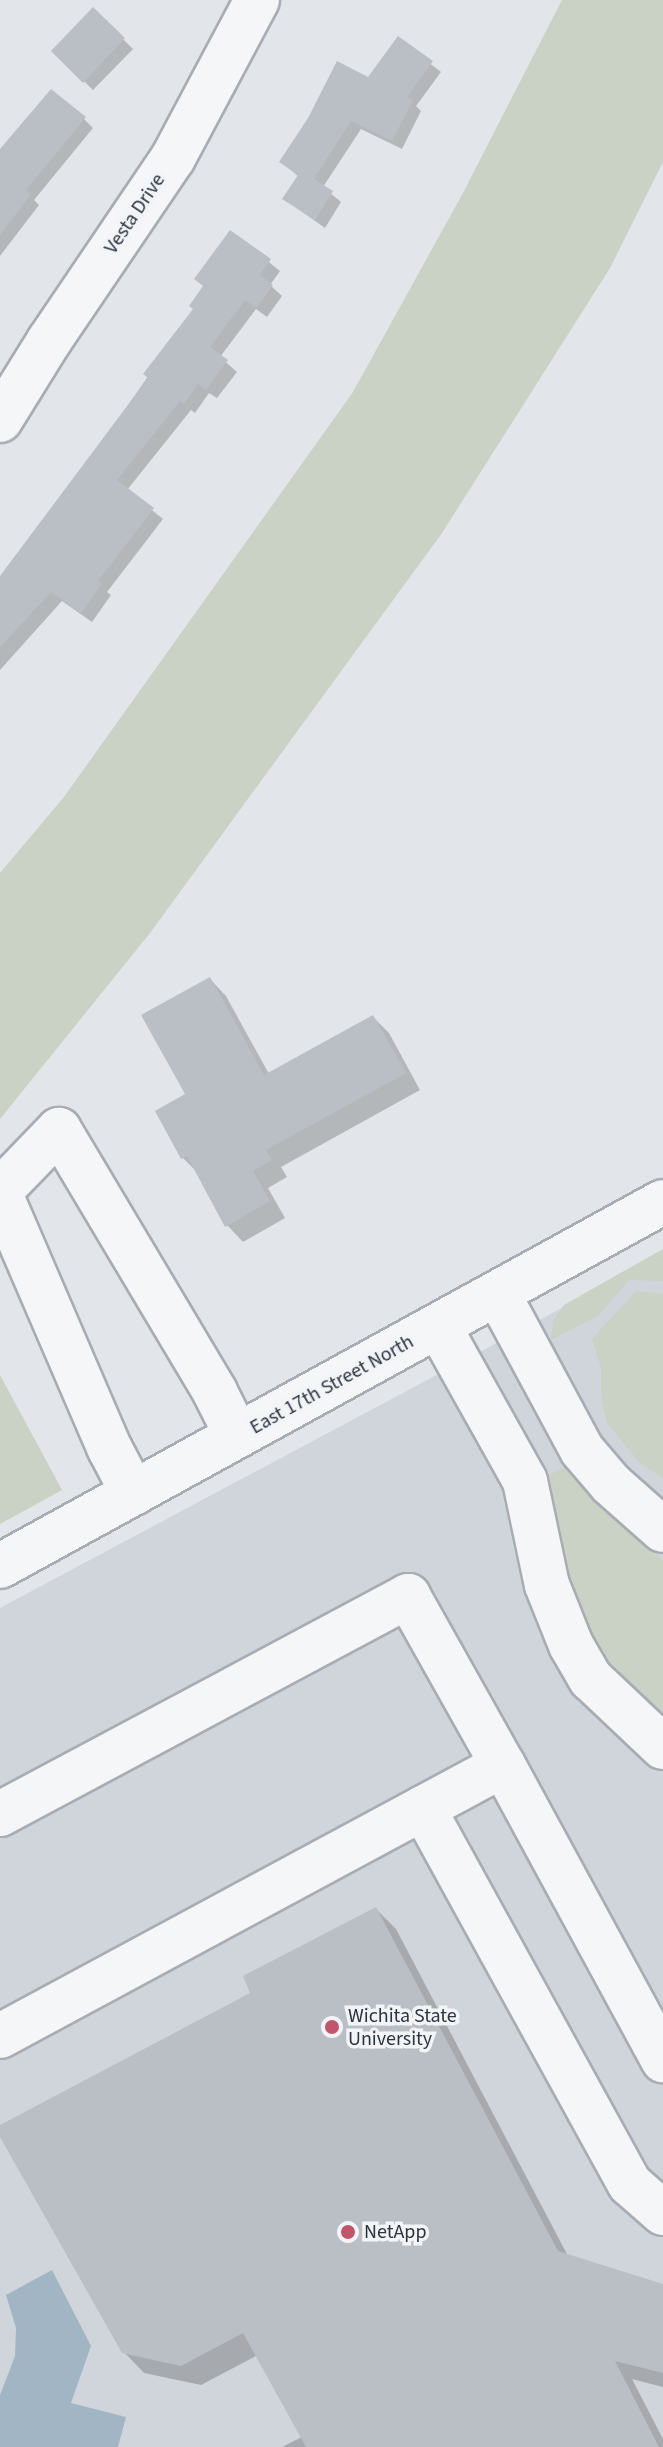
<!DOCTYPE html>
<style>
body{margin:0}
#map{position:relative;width:663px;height:2447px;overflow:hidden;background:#e2e5e9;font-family:"Source Sans 3",sans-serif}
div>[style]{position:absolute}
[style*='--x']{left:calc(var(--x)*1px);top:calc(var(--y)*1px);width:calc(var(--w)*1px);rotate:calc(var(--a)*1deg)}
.built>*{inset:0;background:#d0d5db}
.green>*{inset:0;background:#c9d2c4}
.water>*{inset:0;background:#a1b5c5}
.shadow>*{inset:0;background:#0003}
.building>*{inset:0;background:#babfc5}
.roads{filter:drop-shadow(2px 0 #a8acb3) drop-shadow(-2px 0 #a8acb3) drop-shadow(0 2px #a8acb3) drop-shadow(0 -2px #a8acb3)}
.minor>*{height:44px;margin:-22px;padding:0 22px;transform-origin:22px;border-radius:22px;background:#f4f6f8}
.dots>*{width:22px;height:22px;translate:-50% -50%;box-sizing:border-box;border:4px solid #f2f4f7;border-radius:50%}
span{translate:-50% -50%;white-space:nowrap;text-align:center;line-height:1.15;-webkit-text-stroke:7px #f2f4f7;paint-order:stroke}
.street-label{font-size:20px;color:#2c343f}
.poi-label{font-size:20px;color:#2c343f}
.left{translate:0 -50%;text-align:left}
</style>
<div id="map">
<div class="built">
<i style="clip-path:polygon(663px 1254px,663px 2447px,0 2447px,0 1608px)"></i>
</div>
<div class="green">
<i style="clip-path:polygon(562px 0,663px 0,663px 162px,610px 268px,442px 533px,150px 933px,0 1119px,0 873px,64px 797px,353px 392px,463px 193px)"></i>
<i style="clip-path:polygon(663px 1249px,663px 1281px,629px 1280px,598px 1316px,551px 1340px,553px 1321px,564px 1305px)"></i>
<i style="clip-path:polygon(636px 1291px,663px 1294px,663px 1478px,640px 1463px,607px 1423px,601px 1398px,601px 1368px,592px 1339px)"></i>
<i style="clip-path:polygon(0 1375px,62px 1490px,0 1524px)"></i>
<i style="clip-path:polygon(572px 1463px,663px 1561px,663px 1723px,615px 1677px,619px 1670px,613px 1663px,607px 1667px,575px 1613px,540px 1480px)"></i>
</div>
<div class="water">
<i style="clip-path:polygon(52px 2270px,91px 2346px,71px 2403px,126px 2417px,118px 2447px,0 2447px,0 2395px,15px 2356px,16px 2328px,6px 2295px)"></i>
</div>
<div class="shadow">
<i style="clip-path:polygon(93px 10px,133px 49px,93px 90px,53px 51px)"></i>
<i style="clip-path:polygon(398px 39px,441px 72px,416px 106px,421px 111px,402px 149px,361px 129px,323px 187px,341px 202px,325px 228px,284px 199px,299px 177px,282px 162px,368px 79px)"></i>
<i style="clip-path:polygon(84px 119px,93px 128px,34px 200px,39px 205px,0 256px,0 168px)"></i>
<i style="clip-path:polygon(231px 232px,280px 271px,270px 285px,282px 296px,267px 317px,256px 309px,220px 357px,237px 372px,217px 398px,209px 393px,195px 413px,191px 410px,127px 490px,163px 519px,107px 592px,111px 595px,92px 622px,62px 601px,0 670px,0 589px,195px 309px)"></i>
<i style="clip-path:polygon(210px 979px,226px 996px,269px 1074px,373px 1017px,389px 1033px,420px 1090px,281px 1167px,287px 1177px,268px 1188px,285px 1218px,243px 1242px,227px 1225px,199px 1174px,183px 1158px,158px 1112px,188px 1095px)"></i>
<i style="clip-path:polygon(376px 1909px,396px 1929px,568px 2256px,663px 2286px,663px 2387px,632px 2379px,663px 2439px,663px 2447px,282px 2447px,302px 2437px,258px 2355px,201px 2385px,144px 2373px,124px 2352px,0 2133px,0 2127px,253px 1994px)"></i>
</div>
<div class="building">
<i style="clip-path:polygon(93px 7px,125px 38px,83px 83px,51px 51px)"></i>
<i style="clip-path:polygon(398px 36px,433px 61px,407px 97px,413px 100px,392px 141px,351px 121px,314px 179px,333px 191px,315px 220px,282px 199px,298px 175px,279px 162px,308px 118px,337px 61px,368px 77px)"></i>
<i style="clip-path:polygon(51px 89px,86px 117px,26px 190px,31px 194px,0 235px,0 149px)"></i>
<i style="clip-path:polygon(230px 230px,271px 259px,260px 275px,273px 285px,256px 308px,245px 300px,210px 347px,228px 360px,206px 390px,198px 384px,184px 404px,180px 401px,117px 480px,154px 508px,98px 581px,102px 584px,81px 613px,51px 592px,0 647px,0 576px,148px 378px,143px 374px,193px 309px,189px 306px,203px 286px,194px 279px)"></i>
<i style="clip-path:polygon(210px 977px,264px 1075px,373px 1015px,406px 1073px,266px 1150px,272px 1160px,253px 1171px,270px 1201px,225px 1227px,187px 1156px,181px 1159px,155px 1111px,185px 1094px,141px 1015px)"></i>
<i style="clip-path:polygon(376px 1907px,558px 2251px,663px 2284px,663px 2373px,615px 2361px,659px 2447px,306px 2447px,243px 2333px,181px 2366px,122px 2353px,0 2137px,0 2125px,250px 1993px,243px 1976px)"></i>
</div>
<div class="roads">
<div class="minor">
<i style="--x:0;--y:420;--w:93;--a:-58.2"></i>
<i style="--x:49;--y:341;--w:221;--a:-55.9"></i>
<i style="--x:173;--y:158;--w:179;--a:-62"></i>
<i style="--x:0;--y:1191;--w:85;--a:-46"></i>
<i style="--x:59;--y:1130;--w:305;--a:59.2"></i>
<i style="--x:215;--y:1392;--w:49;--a:63.4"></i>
<i style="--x:0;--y:1194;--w:278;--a:66.7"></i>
<i style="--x:110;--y:1449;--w:50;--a:62.4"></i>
<i style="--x:498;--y:1294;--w:177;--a:61.7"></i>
<i style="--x:582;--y:1450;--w:45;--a:49.5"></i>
<i style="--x:611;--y:1484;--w:69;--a:41.5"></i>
<i style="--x:439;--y:1327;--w:176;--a:60.8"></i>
<i style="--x:525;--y:1481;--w:106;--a:78.1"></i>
<i style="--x:547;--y:1585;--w:65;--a:68.2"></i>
<i style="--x:571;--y:1645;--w:39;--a:60"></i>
<i style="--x:591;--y:1679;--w:99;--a:43.4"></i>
<i style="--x:0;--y:1566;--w:756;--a:-28.77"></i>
<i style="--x:503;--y:1765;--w:336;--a:61.5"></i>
<i style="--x:423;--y:1808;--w:429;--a:61.2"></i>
<i style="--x:630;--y:2184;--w:44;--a:41.3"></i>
<i style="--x:0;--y:1814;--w:463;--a:-28.1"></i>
<i style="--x:408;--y:1596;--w:194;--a:60.7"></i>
<i style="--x:503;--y:1765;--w:571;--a:151.69"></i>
</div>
</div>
<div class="dots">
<i style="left:332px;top:2027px;background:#c0556c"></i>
<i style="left:348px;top:2232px;background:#c0556c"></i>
</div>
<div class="street-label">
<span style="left:135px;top:214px;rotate:-56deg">Vesta Drive</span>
<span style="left:332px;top:1385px;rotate:-29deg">East 17th Street North</span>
</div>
<div class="poi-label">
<span class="left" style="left:348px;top:2028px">Wichita State<br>University</span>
<span class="left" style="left:364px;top:2232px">NetApp</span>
</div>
</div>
